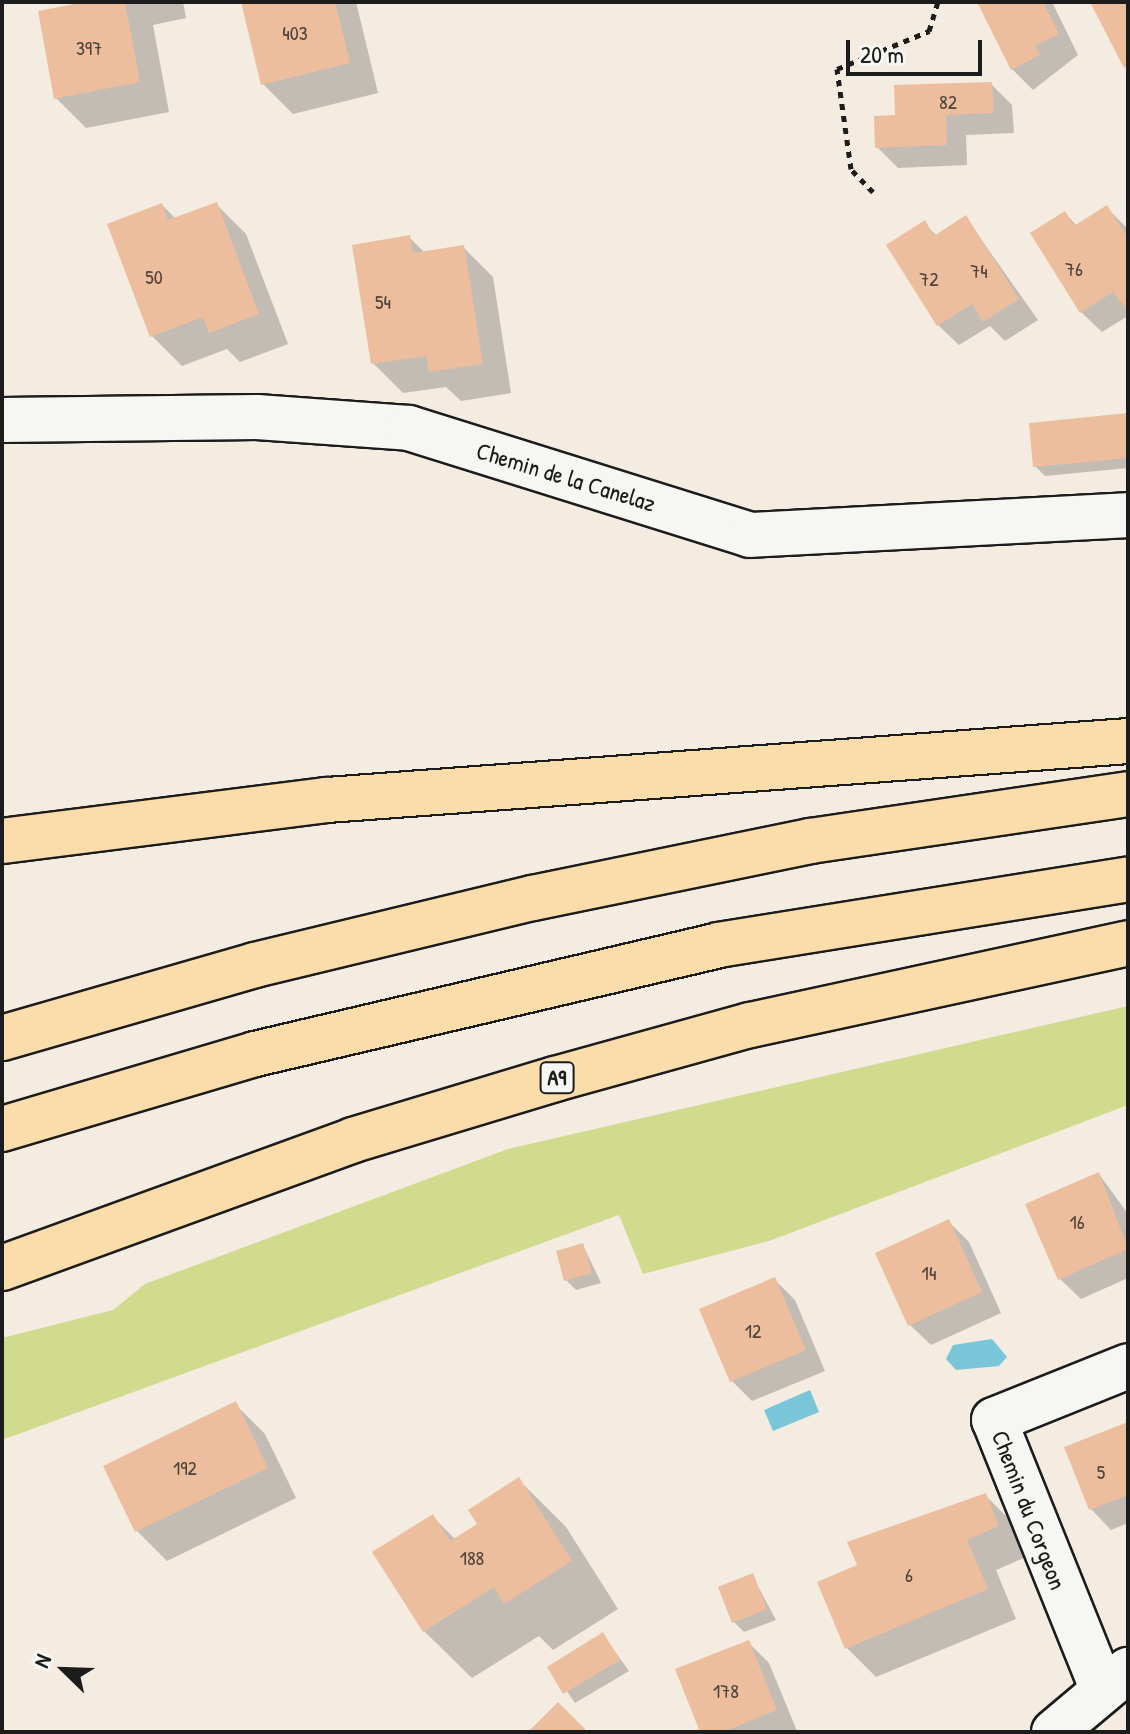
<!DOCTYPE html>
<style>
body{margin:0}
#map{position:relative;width:1130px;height:1734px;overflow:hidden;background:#f4ebe1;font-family:"Patrick Hand",sans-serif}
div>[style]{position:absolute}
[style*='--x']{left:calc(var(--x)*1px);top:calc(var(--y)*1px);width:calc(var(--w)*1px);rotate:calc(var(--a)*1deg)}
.green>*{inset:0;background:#d0db8e}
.water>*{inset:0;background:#7ac6d9}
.shadow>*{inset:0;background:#0003}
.building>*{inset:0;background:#edbe9d}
.path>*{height:5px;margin-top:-2.5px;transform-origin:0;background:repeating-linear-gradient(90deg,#1c1c1c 0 6px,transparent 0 12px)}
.roads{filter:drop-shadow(2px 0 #1c1c1c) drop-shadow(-2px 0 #1c1c1c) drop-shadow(0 2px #1c1c1c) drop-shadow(0 -2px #1c1c1c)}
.minor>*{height:44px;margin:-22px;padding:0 22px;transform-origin:22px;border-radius:22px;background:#f6f6f2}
.highway>*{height:44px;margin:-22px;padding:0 22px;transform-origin:22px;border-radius:22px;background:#fbddab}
span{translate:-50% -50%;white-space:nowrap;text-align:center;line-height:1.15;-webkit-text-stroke:8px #f6f6f2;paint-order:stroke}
.number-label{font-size:20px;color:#50443c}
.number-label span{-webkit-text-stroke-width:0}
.shield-label span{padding:2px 6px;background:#f6f6f2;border:2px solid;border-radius:6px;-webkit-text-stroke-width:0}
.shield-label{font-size:22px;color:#1c1c1c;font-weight:700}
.street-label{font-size:24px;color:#1c1c1c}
.frame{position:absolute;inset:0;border:4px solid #1c1c1c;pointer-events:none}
.north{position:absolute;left:24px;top:1630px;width:80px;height:80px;-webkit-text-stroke:6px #f6f6f2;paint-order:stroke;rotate:293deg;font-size:22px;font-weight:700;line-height:32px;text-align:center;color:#1c1c1c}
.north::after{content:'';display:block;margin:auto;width:28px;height:36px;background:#1c1c1c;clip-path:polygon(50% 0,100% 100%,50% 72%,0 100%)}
.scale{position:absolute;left:846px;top:40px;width:136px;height:36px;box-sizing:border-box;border:4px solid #1c1c1c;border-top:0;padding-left:10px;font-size:24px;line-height:28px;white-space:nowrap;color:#1c1c1c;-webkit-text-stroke:6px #f6f6f2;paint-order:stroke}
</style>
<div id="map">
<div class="green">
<i style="clip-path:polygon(1128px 1006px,1128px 1105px,769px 1241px,643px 1274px,619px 1215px,2px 1440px,2px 1338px,113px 1310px,145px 1284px,508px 1149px)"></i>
</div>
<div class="water">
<i style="clip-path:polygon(992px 1339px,1007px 1357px,999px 1366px,956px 1370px,946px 1359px,953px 1345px)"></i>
<i style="clip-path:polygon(810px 1390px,819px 1412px,773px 1431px,764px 1410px)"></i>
</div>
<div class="shadow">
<i style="clip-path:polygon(95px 2px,183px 2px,186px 18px,153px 25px,169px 112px,86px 128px,56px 98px)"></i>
<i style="clip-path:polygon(243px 2px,356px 2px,378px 93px,293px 114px,263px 84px)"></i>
<i style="clip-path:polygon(979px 2px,1052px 2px,1078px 55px,1033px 90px,1012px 69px)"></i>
<i style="clip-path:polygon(991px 84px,1012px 105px,1014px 133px,966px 135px,967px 165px,898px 168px,877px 147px,898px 117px)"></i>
<i style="clip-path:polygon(216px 204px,246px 234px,288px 344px,240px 362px,227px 349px,182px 366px,152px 336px,162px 205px,176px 219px)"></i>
<i style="clip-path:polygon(1107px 208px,1128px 229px,1128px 316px,1102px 332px,1081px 312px,1065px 213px,1077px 226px)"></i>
<i style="clip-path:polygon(966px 218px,1038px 320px,1005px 341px,990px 326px,959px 345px,938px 325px,924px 223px,937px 236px)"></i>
<i style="clip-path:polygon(409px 237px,425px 253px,463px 247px,493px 277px,511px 393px,461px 401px,446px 387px,403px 393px,373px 363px)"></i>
<i style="clip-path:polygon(1128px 415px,1128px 468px,1045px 476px,1035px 466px)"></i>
<i style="clip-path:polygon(1099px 1174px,1128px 1214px,1128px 1278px,1081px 1299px,1060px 1279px)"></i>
<i style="clip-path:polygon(948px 1221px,969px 1242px,1001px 1313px,931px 1345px,910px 1325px)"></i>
<i style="clip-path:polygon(583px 1245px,601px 1283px,576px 1290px,566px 1280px)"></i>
<i style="clip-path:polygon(775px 1280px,795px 1300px,825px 1371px,752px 1401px,732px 1381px)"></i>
<i style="clip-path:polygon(235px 1404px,265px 1434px,296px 1498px,167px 1561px,137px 1531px,106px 1467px)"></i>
<i style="clip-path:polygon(1128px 1425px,1128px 1523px,1111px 1530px,1091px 1509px)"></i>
<i style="clip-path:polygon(519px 1480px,566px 1527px,618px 1609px,553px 1650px,539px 1636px,472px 1678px,424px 1631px,432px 1516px,456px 1540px,480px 1525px)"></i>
<i style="clip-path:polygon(985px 1495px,1015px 1525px,1028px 1556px,996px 1570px,1016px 1619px,876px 1677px,847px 1648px,860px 1566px)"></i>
<i style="clip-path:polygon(752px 1575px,776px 1620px,744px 1632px,734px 1622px)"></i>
<i style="clip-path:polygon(603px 1635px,629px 1671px,575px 1703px,550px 1667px)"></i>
<i style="clip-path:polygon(748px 1642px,769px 1663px,797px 1731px,703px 1732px)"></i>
</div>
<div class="building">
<i style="clip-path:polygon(85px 2px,125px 2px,140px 82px,54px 99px,38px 11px)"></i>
<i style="clip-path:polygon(241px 2px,335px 2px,350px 63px,261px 85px)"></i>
<i style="clip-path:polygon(977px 2px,1043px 2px,1059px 34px,1035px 46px,1040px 55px,1011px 70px)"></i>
<i style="clip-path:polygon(1090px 2px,1128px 2px,1128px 66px,1124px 68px)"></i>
<i style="clip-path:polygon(992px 82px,994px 113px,946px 115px,947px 145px,875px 148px,874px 116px,895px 115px,894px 85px)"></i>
<i style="clip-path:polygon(217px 202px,259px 314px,209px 333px,203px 317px,150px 337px,107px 224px,162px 203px,168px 220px)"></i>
<i style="clip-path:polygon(1107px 205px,1128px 239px,1128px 311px,1113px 292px,1080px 313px,1030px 233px,1065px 211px,1074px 226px)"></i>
<i style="clip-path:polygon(966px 215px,1019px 299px,983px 322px,972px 304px,937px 326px,886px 245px,925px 220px,934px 236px)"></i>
<i style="clip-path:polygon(410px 235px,413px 253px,464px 245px,483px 364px,429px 372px,426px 356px,371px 364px,352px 245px)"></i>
<i style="clip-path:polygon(1128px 413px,1128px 458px,1033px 467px,1029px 423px)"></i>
<i style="clip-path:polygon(1099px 1172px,1128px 1249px,1058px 1280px,1025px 1204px)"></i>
<i style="clip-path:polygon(949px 1219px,982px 1292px,908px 1326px,875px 1253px)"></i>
<i style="clip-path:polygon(583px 1243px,592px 1273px,564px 1281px,556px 1251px)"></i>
<i style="clip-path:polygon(775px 1277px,806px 1350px,730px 1382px,699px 1309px)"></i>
<i style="clip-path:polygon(236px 1401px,268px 1468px,135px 1532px,103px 1466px)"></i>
<i style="clip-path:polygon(1128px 1422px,1128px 1495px,1089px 1510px,1064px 1447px)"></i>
<i style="clip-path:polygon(519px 1477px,572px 1561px,504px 1604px,494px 1587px,423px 1632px,372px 1552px,433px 1514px,450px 1541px,477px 1524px,468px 1510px)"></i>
<i style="clip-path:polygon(986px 1493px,999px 1526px,967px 1540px,988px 1589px,845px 1649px,817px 1582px,857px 1565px,847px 1542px)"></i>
<i style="clip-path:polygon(753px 1573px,767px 1609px,732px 1623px,718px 1587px)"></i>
<i style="clip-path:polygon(603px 1632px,620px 1660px,563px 1694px,547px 1667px)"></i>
<i style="clip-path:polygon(749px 1640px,777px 1710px,723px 1732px,700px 1732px,675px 1669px)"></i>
<i style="clip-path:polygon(558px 1702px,588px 1732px,528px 1732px)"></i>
</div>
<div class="path">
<i style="--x:873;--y:192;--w:32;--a:-134"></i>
<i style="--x:851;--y:169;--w:101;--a:-98"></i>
<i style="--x:837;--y:69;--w:100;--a:-22.4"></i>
<i style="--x:929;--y:31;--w:30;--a:-73"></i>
</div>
<div class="roads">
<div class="minor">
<i style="--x:2;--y:420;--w:255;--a:-0.7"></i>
<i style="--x:257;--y:417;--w:152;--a:4.1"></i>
<i style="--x:409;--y:428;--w:357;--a:17.4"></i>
<i style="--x:750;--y:535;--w:379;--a:-3"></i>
<i style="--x:1102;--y:1688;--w:289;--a:-111.9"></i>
<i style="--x:994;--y:1420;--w:144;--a:-21.9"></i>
<i style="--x:1054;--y:1732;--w:97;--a:-40"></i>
</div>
<div class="highway">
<i style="--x:2;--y:841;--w:328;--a:-7.2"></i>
<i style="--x:327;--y:800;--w:803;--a:-4.21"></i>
<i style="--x:2;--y:1038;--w:263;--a:-16.1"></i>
<i style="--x:255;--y:965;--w:286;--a:-13.6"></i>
<i style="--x:533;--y:898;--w:283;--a:-11.6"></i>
<i style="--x:810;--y:841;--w:321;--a:-8.4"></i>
<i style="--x:2;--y:1129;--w:264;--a:-16.5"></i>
<i style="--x:255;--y:1054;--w:476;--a:-13.2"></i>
<i style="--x:718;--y:945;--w:415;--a:-9.1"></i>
<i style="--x:2;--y:1268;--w:374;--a:-20"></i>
<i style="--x:353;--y:1140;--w:211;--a:-16.8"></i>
<i style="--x:555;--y:1079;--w:202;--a:-15.5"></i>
<i style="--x:750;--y:1025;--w:387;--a:-12.2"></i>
</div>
</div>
<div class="number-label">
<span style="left:295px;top:32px">403</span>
<span style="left:89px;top:47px">397</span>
<span style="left:948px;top:101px">82</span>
<span style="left:1074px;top:268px">76</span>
<span style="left:979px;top:270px">74</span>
<span style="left:154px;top:276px">50</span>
<span style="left:929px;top:278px">72</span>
<span style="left:383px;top:301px">54</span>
<span style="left:1077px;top:1221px">16</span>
<span style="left:929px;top:1272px">14</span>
<span style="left:753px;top:1330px">12</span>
<span style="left:185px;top:1467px">192</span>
<span style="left:1101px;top:1471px">5</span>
<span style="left:472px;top:1557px">188</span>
<span style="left:909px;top:1574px">6</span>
<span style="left:726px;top:1690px">178</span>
</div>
<div class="shield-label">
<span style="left:557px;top:1078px">A9</span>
</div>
<div class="street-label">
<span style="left:566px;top:477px;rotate:17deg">Chemin de la Canelaz</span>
<span style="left:1029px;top:1510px;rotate:69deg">Chemin du Corgeon</span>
</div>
<div class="frame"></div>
<div class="north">N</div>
<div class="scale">20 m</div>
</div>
